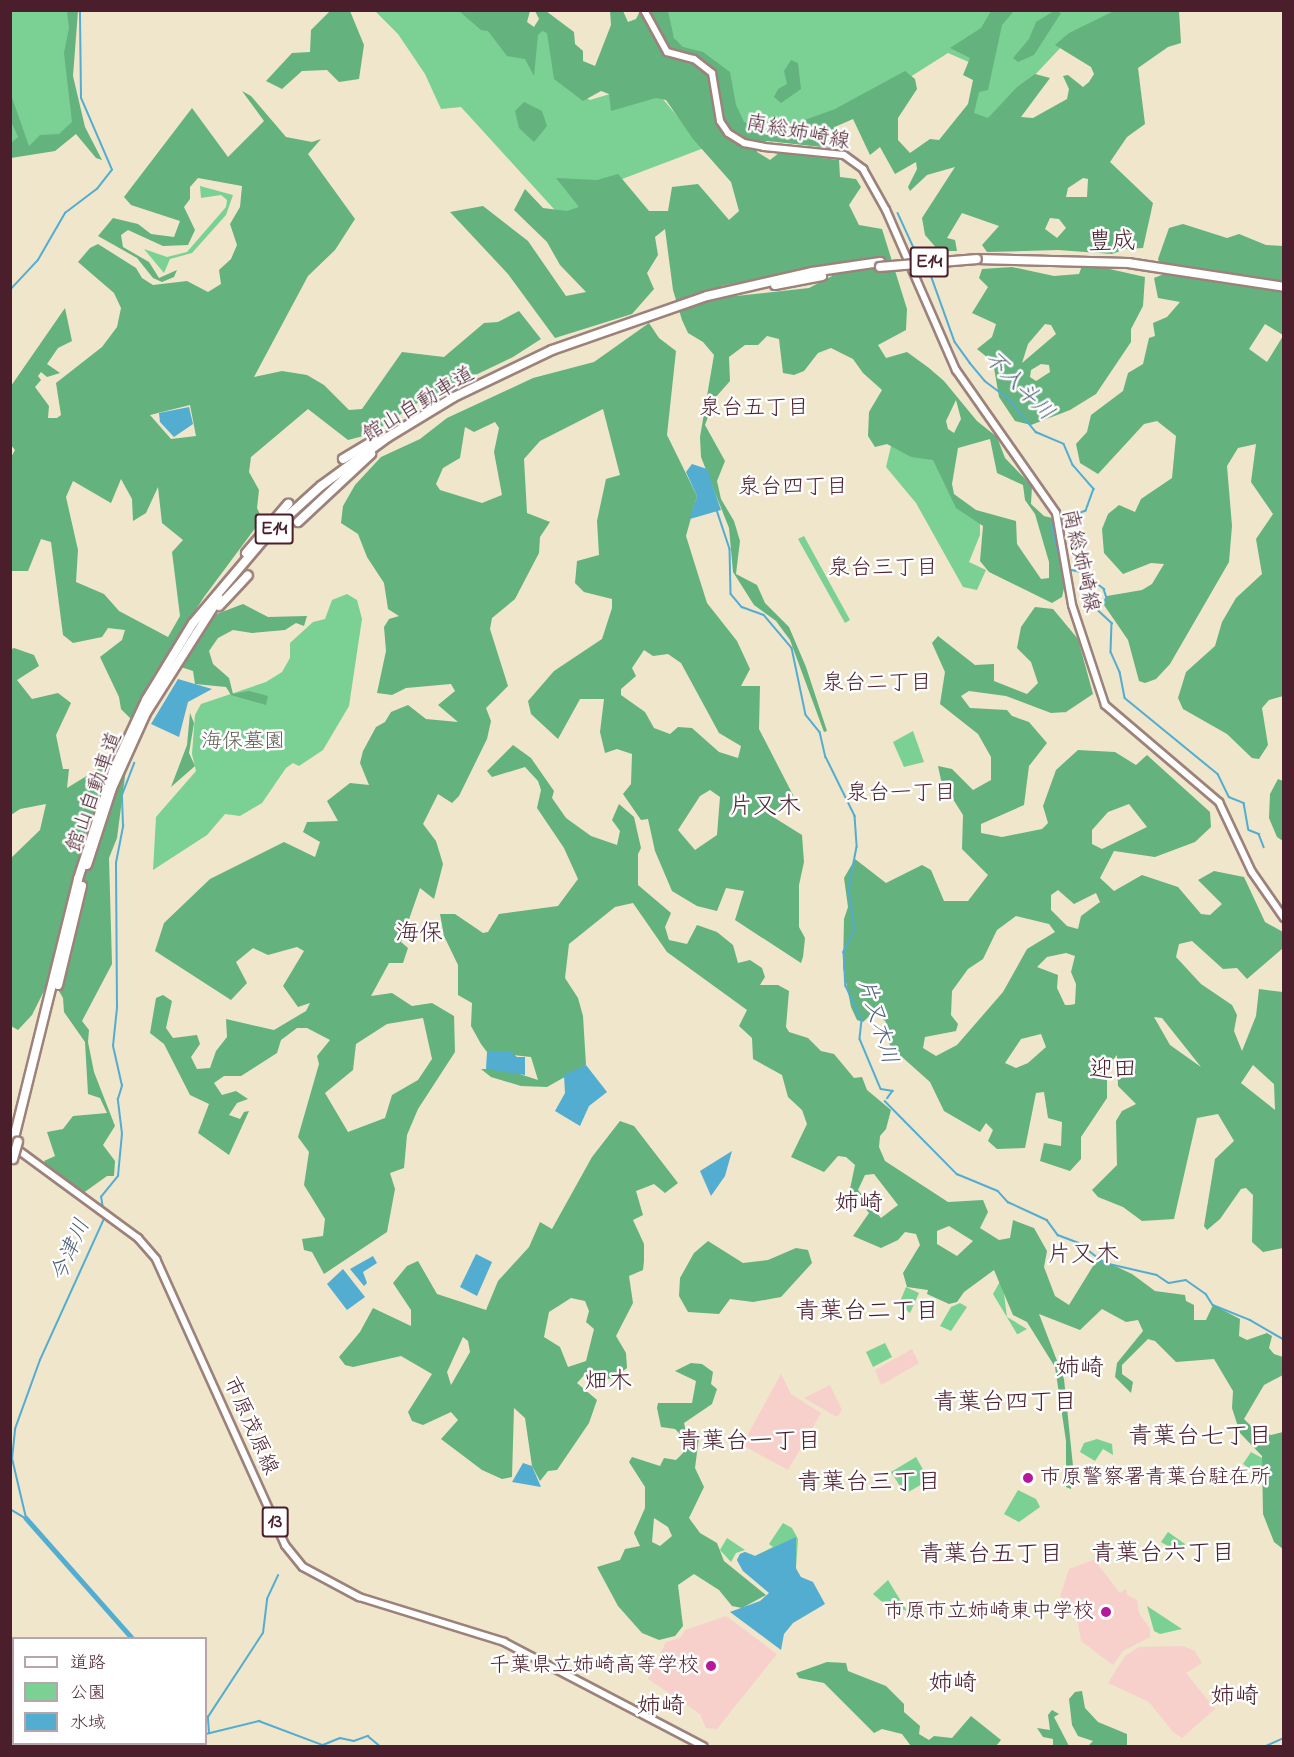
<!DOCTYPE html>
<meta charset="utf-8">
<style>
body{margin:0}
#map{position:relative;width:1294px;height:1757px;overflow:hidden;background:#efe6cb;font-family:"Indie Flower","Klee One",sans-serif}
div>[style]{position:absolute}
[style*='--x']{left:calc(var(--x)*1px);top:calc(var(--y)*1px);width:calc(var(--w)*1px);rotate:calc(var(--a)*1deg)}
.built>*{inset:0;background:#f7d0cb}
.green>*{inset:0;background:#7bd094}
.forest>*{inset:0;background:#64b27e}
.water>*{inset:0;background:#52add0}
.stream>*{height:1.5px;margin:-0.75px;padding:0 0.75px;transform-origin:0.75px;border-radius:0.75px;background:#52add0}
.river>*{height:4.5px;margin:-2.25px;padding:0 2.25px;transform-origin:2.25px;border-radius:2.25px;background:#52add0}
.roads{filter:drop-shadow(2px 0 #9c827b) drop-shadow(-2px 0 #9c827b) drop-shadow(0 2px #9c827b) drop-shadow(0 -2px #9c827b)}
.major>*{height:6px;margin:-3px;padding:0 3px;transform-origin:3px;border-radius:3px;background:#fff}
.highway>*{height:8px;margin:-4px;padding:0 4px;transform-origin:4px;border-radius:4px;background:#fff}
.bridges{filter:drop-shadow(2px 0 #9c827b) drop-shadow(-2px 0 #9c827b) drop-shadow(0 2px #9c827b) drop-shadow(0 -2px #9c827b)}
.highway-bridge>*{height:8px;margin:-4px;padding:0 4px;transform-origin:4px;border-radius:4px;background:#fff}
.dots>*{width:16px;height:16px;translate:-50% -50%;box-sizing:border-box;border:3px solid #fff;border-radius:50%}
span{translate:-50% -50%;white-space:nowrap;text-align:center;line-height:1.15;-webkit-text-stroke:5px #fff;paint-order:stroke}
.shield-label span{padding:2px 4px;background:#fff;border:2px solid;border-radius:4px;-webkit-text-stroke-width:0}
.shield-label{font-size:20px;color:#4a1f2b;font-weight:700}
.street-label{font-size:21px;color:#4a1f2b}
.park-label{font-size:21px;color:#5b5d50}
.poi-label{font-size:21px;color:#4a1f2b}
.left{translate:0 -50%;text-align:left}
.right{translate:-100% -50%;text-align:right}
.water-label{font-size:22px;color:#4e5f75;font-style:italic}
.neighbourhood-label{font-size:22px;color:#4a1f2b}
.quarter-label{font-size:24px;color:#4a1f2b}
.frame{position:absolute;inset:0;border:12px solid #4a1f2b;pointer-events:none}
.legend{position:absolute;left:12px;top:1637px;width:195px;height:108px;box-sizing:border-box;background:#fff;border:2px solid #b7a5aa;margin:0;padding:8px 10px;list-style:none;font-size:18px;color:#4a1f2b}
.legend li{display:flex;align-items:center;gap:12px;height:30px}
.legend b{width:30px;border:2px solid #b7a5aa}
</style>
<div id="map">
<div class="built">
<i style="clip-path:polygon(912px 1349px,919px 1363px,881px 1385px,875px 1370px)"></i>
<i style="clip-path:polygon(781px 1374px,791px 1394px,821px 1413px,788px 1470px,742px 1445px)"></i>
<i style="clip-path:polygon(830px 1385px,842px 1410px,837px 1417px,804px 1398px)"></i>
<i style="clip-path:polygon(1099px 1558px,1099px 1566px,1120px 1593px,1126px 1589px,1127px 1595px,1137px 1600px,1139px 1613px,1150px 1629px,1150px 1637px,1123px 1651px,1113px 1665px,1081px 1641px,1077px 1618px,1060px 1597px,1069px 1569px)"></i>
<i style="clip-path:polygon(726px 1616px,777px 1654px,717px 1729px,706px 1728px,700px 1714px,648px 1679px,666px 1642px,680px 1638px,685px 1630px)"></i>
<i style="clip-path:polygon(1183px 1646px,1195px 1651px,1202px 1663px,1186px 1673px,1215px 1709px,1182px 1738px,1173px 1732px,1149px 1702px,1108px 1683px,1125px 1656px,1139px 1647px)"></i>
</div>
<div class="green">
<i style="clip-path:polygon(11px 11px,72px 11px,69px 76px,80px 129px,11px 155px)"></i>
<i style="clip-path:polygon(375px 11px,463px 11px,525px 46px,546px 22px,578px 93px,590px 100px,640px 85px,662px 98px,704px 148px,601px 187px,583px 214px,563px 219px,461px 107px,441px 109px,425px 74px,398px 34px)"></i>
<i style="clip-path:polygon(663px 11px,1131px 11px,1063px 45px,986px 127px,966px 120px,978px 79px,971px 63px,948px 53px,888px 91px,771px 135px,736px 123px,678px 47px)"></i>
<i style="clip-path:polygon(200px 186px,233px 195px,226px 215px,192px 253px,170px 259px,164px 273px,144px 249px,167px 257px,187px 252px,226px 207px,227px 200px,221px 195px,201px 198px)"></i>
<i style="clip-path:polygon(891px 446px,930px 449px,949px 490px,980px 520px,980px 535px,969px 562px,986px 570px,977px 590px,963px 587px,916px 503px,886px 467px)"></i>
<i style="clip-path:polygon(804px 536px,850px 620px,845px 623px,798px 539px)"></i>
<i style="clip-path:polygon(347px 594px,357px 600px,362px 619px,349px 706px,323px 750px,299px 766px,293px 763px,286px 768px,262px 803px,240px 816px,225px 814px,207px 835px,153px 870px,156px 817px,196px 771px,192px 754px,195px 715px,201px 704px,266px 682px,282px 672px,290px 658px,290px 643px,313px 622px,325px 619px,332px 600px)"></i>
<i style="clip-path:polygon(913px 731px,924px 762px,904px 767px,893px 742px)"></i>
<i style="clip-path:polygon(1002px 1278px,1007px 1317px,1027px 1329px,1018px 1334px,1017px 1334px,993px 1294px)"></i>
<i style="clip-path:polygon(906px 1287px,919px 1293px,910px 1313px,899px 1304px)"></i>
<i style="clip-path:polygon(960px 1303px,967px 1307px,951px 1331px,940px 1326px,951px 1307px)"></i>
<i style="clip-path:polygon(885px 1343px,892px 1357px,873px 1367px,866px 1352px)"></i>
<i style="clip-path:polygon(1097px 1439px,1112px 1444px,1113px 1455px,1103px 1449px,1095px 1461px,1080px 1452px,1084px 1443px)"></i>
<i style="clip-path:polygon(1251px 1452px,1262px 1458px,1264px 1478px,1243px 1464px)"></i>
<i style="clip-path:polygon(916px 1457px,929px 1480px,905px 1494px,891px 1472px)"></i>
<i style="clip-path:polygon(1018px 1490px,1036px 1499px,1040px 1507px,1019px 1522px,1004px 1514px)"></i>
<i style="clip-path:polygon(783px 1523px,792px 1528px,798px 1539px,796px 1568px,800px 1576px,743px 1571px,737px 1560px,740px 1554px,745px 1552px,755px 1556px,773px 1547px,769px 1544px)"></i>
<i style="clip-path:polygon(1168px 1532px,1185px 1544px,1180px 1553px,1161px 1542px)"></i>
<i style="clip-path:polygon(727px 1538px,745px 1550px,736px 1553px,731px 1562px,720px 1550px)"></i>
<i style="clip-path:polygon(888px 1580px,907px 1611px,881px 1601px,873px 1594px)"></i>
<i style="clip-path:polygon(1147px 1606px,1182px 1629px,1160px 1634px,1154px 1631px)"></i>
</div>
<div class="forest">
<i style="clip-path:polygon(67px 11px,78px 11px,73px 76px,85px 127px,102px 160px,96px 158px,76px 134px,55px 151px,11px 158px,11px 143px,18px 137px,11px 121px,11px 95px,29px 146px,40px 135px,59px 134px,72px 122px,64px 53px,69px 28px)"></i>
<i style="clip-path:polygon(330px 11px,350px 11px,364px 45px,359px 79px,339px 82px,327px 70px,302px 71px,282px 89px,266px 81px,292px 53px,310px 52px,311px 30px)"></i>
<i style="clip-path:polygon(evenodd,459px 11px,530px 11px,527px 22px,534px 27px,539px 19px,535px 11px,546px 11px,574px 32px,575px 44px,583px 51px,583px 61px,595px 66px,611px 25px,610px 11px,623px 11px,628px 22px,636px 19px,640px 11px,668px 11px,674px 38px,683px 47px,703px 52px,730px 72px,736px 105px,744px 122px,772px 132px,835px 109px,905px 71px,915px 79px,917px 89px,898px 118px,898px 140px,910px 153px,930px 139px,939px 140px,968px 104px,973px 80px,963px 75px,970px 58px,950px 48px,981px 28px,991px 11px,1021px 11px,1014px 11px,1002px 25px,988px 90px,979px 92px,974px 113px,988px 118px,1017px 87px,1035px 74px,1050px 78px,1021px 117px,1033px 118px,1067px 99px,1069px 89px,1063px 76px,1068px 75px,1083px 87px,1089px 82px,1094px 74px,1091px 67px,1055px 45px,1069px 33px,1114px 11px,1179px 11px,1181px 43px,1168px 47px,1138px 68px,1145px 124px,1127px 137px,1110px 162px,1153px 203px,1143px 248px,1125px 249px,1112px 254px,1058px 250px,987px 252px,982px 245px,999px 226px,962px 213px,947px 238px,955px 240px,957px 251px,939px 251px,925px 235px,922px 218px,955px 167px,927px 175px,910px 191px,908px 187px,917px 169px,916px 162px,895px 174px,880px 147px,870px 155px,853px 119px,837px 126px,831px 148px,767px 141px,759px 144px,757px 152px,770px 160px,779px 153px,839px 160px,840px 177px,856px 179px,861px 187px,849px 205px,859px 225px,882px 229px,907px 309px,906px 330px,878px 345px,886px 358px,907px 352px,929px 368px,944px 381px,977px 421px,997px 437px,1005px 458px,1032px 486px,1031px 504px,1044px 516px,1052px 518px,1065px 584px,1062px 597px,1052px 603px,989px 572px,980px 561px,983px 526px,956px 508px,933px 460px,911px 457px,887px 444px,875px 447px,868px 436px,869px 412px,882px 390px,863px 373px,853px 359px,831px 348px,818px 353px,804px 371px,794px 375px,783px 373px,779px 339px,767px 336px,758px 345px,745px 345px,729px 357px,730px 381px,715px 398px,705px 425px,725px 461px,717px 481px,721px 499px,734px 521px,740px 541px,736px 574px,757px 585px,765px 603px,789px 627px,806px 667px,827px 731px,824px 732px,790px 640px,776px 621px,754px 605px,733px 572px,729px 528px,701px 457px,700px 437px,714px 355px,703px 342px,688px 333px,682px 320px,673px 290px,665px 229px,655px 237px,658px 255px,647px 273px,654px 289px,632px 314px,555px 338px,508px 274px,450px 212px,483px 206px,528px 241px,566px 296px,586px 292px,560px 265px,547px 242px,514px 210px,525px 189px,543px 208px,567px 211px,579px 207px,556px 178px,597px 180px,618px 174px,649px 211px,668px 211px,672px 187px,698px 184px,729px 220px,739px 211px,731px 182px,693px 139px,666px 100px,656px 98px,611px 111px,609px 94px,601px 91px,583px 101px,554px 79px,547px 33px,542px 31px,538px 35px,534px 76px,525px 59px,507px 56px,488px 31px,481px 30px,459px 11px,1083px 178px,1088px 179px,1087px 197px,1066px 197px,1068px 188px,1083px 178px,459px 11px,1050px 218px,1059px 219px,1066px 228px,1057px 238px,1045px 229px,1050px 218px,459px 11px,831px 264px,832px 276px,809px 288px,736px 296px,721px 286px,831px 264px,459px 11px,956px 400px,961px 419px,954px 433px,948px 429px,946px 421px,956px 400px,459px 11px,990px 439px,997px 473px,1023px 485px,1025px 500px,1035px 514px,1049px 562px,1049px 578px,1041px 579px,1017px 544px,1016px 521px,976px 510px,954px 494px,952px 484px,958px 448px,990px 439px)"></i>
<i style="clip-path:polygon(1054px 11px,1061px 13px,1034px 55px,1018px 62px,1013px 58px,1029px 39px,1036px 22px)"></i>
<i style="clip-path:polygon(791px 60px,798px 63px,801px 89px,781px 103px,774px 97px,778px 89px,787px 84px,784px 71px)"></i>
<i style="clip-path:polygon(evenodd,242px 91px,251px 96px,286px 137px,312px 142px,321px 139px,308px 154px,355px 219px,335px 250px,308px 276px,254px 377px,282px 371px,307px 375px,324px 385px,349px 410px,362px 409px,402px 352px,444px 357px,484px 323px,498px 322px,519px 311px,541px 339px,513px 357px,419px 402px,371px 434px,348px 440px,308px 409px,251px 457px,249px 472px,259px 490px,257px 508px,262px 519px,204px 597px,150px 681px,132px 720px,121px 709px,119px 697px,100px 657px,122px 640px,125px 630px,108px 628px,102px 637px,73px 643px,63px 635px,51px 542px,41px 539px,28px 571px,11px 571px,10px 459px,15px 450px,11px 445px,11px 386px,65px 308px,72px 341px,58px 348px,47px 364px,60px 373px,47px 377px,41px 372px,38px 376px,41px 380px,35px 387px,49px 406px,48px 418px,57px 418px,61px 415px,56px 383px,102px 347px,117px 327px,121px 308px,114px 293px,78px 262px,90px 248px,98px 244px,136px 268px,142px 278px,153px 285px,187px 281px,208px 292px,221px 284px,219px 270px,231px 259px,237px 245px,230px 224px,240px 207px,242px 186px,198px 178px,190px 187px,190px 199px,184px 207px,195px 230px,188px 245px,163px 246px,128px 230px,121px 235px,123px 247px,149px 262px,159px 278px,177px 270px,174px 277px,162px 282px,153px 278px,137px 258px,98px 236px,113px 218px,138px 224px,151px 234px,174px 237px,180px 221px,131px 205px,124px 197px,192px 108px,228px 157px,264px 121px,242px 91px,190px 405px,196px 436px,171px 439px,150px 415px,190px 405px,242px 91px,121px 479px,132px 499px,133px 521px,146px 513px,158px 487px,162px 523px,183px 540px,172px 552px,180px 616px,168px 637px,119px 611px,104px 594px,76px 582px,78px 550px,66px 497px,73px 481px,111px 503px,121px 479px)"></i>
<i style="clip-path:polygon(524px 102px,542px 111px,547px 126px,534px 142px,519px 128px,515px 111px)"></i>
<i style="clip-path:polygon(1183px 224px,1227px 238px,1239px 234px,1266px 245px,1283px 246px,1283px 335px,1265px 324px,1249px 349px,1267px 362px,1283px 336px,1283px 696px,1269px 700px,1262px 708px,1268px 745px,1259px 759px,1252px 758px,1227px 734px,1183px 709px,1178px 698px,1186px 672px,1215px 646px,1222px 622px,1236px 598px,1262px 574px,1256px 539px,1273px 514px,1251px 482px,1256px 444px,1238px 448px,1227px 466px,1232px 526px,1229px 562px,1170px 664px,1156px 679px,1145px 683px,1139px 681px,1128px 640px,1104px 605px,1107px 596px,1142px 590px,1152px 584px,1164px 564px,1151px 563px,1123px 574px,1104px 553px,1102px 529px,1108px 514px,1119px 505px,1135px 512px,1141px 499px,1172px 478px,1176px 436px,1157px 421px,1144px 424px,1098px 474px,1080px 463px,1076px 444px,1087px 432px,1091px 415px,1123px 391px,1128px 373px,1143px 364px,1149px 338px,1155px 336px,1153px 323px,1167px 317px,1180px 302px,1158px 298px,1154px 278px,1164px 274px,1158px 259px,1169px 228px)"></i>
<i style="clip-path:polygon(evenodd,1083px 263px,1145px 277px,1143px 306px,1131px 329px,1131px 342px,1096px 394px,1070px 410px,1031px 425px,1015px 421px,999px 397px,993px 362px,977px 349px,992px 337px,996px 324px,972px 313px,988px 287px,979px 278px,982px 269px,1012px 267px,1054px 276px,1079px 274px,1083px 263px,1045px 324px,1051px 325px,1056px 334px,1022px 363px,1028px 344px,1045px 324px,1083px 263px,1041px 364px,1049px 365px,1050px 372px,1036px 381px,1030px 377px,1031px 370px,1041px 364px)"></i>
<i style="clip-path:polygon(evenodd,649px 323px,659px 338px,676px 351px,667px 435px,697px 496px,686px 536px,707px 603px,737px 641px,750px 669px,741px 686px,760px 686px,759px 729px,793px 795px,770px 815px,802px 835px,804px 862px,799px 885px,799px 927px,805px 938px,803px 957px,801px 963px,735px 920px,744px 891px,726px 888px,717px 911px,697px 906px,672px 891px,655px 851px,648px 819px,641px 820px,623px 794px,631px 784px,632px 754px,617px 749px,605px 753px,600px 732px,604px 699px,580px 699px,558px 739px,531px 714px,528px 701px,554px 671px,602px 639px,612px 608px,612px 599px,584px 592px,575px 583px,577px 561px,599px 555px,597px 521px,606px 479px,620px 475px,603px 409px,540px 441px,524px 459px,527px 513px,550px 522px,540px 537px,539px 553px,515px 599px,492px 618px,490px 629px,508px 686px,486px 708px,491px 721px,487px 739px,459px 796px,452px 803px,438px 794px,423px 824px,436px 841px,443px 864px,434px 899px,420px 888px,401px 942px,408px 948px,403px 963px,389px 963px,371px 996px,392px 993px,412px 1006px,432px 1003px,454px 1016px,455px 1052px,418px 1109px,407px 1135px,404px 1168px,390px 1173px,395px 1189px,387px 1232px,324px 1274px,312px 1252px,304px 1250px,302px 1239px,323px 1236px,325px 1219px,304px 1185px,309px 1152px,298px 1137px,319px 1064px,317px 1056px,330px 1040px,307px 1028px,297px 1028px,281px 1040px,277px 1053px,241px 1076px,224px 1076px,214px 1083px,222px 1095px,236px 1091px,248px 1099px,237px 1103px,229px 1115px,240px 1119px,244px 1112px,249px 1111px,229px 1155px,198px 1133px,209px 1104px,190px 1095px,164px 1044px,150px 1033px,156px 998px,163px 995px,172px 1001px,166px 1028px,173px 1038px,197px 1035px,200px 1044px,191px 1057px,197px 1069px,210px 1068px,216px 1051px,227px 1037px,226px 1019px,274px 1030px,306px 1011px,310px 1003px,298px 1007px,283px 986px,304px 951px,297px 947px,268px 955px,253px 948px,236px 962px,247px 983px,231px 1000px,155px 951px,164px 923px,210px 879px,284px 842px,315px 857px,320px 842px,303px 832px,307px 822px,338px 821px,327px 801px,350px 783px,369px 785px,360px 763px,363px 751px,376px 727px,385px 722px,391px 712px,408px 705px,426px 719px,458px 722px,438px 705px,455px 691px,451px 684px,406px 688px,392px 695px,377px 693px,386px 651px,384px 627px,389px 619px,399px 616px,388px 609px,384px 583px,367px 557px,358px 534px,341px 523px,343px 506px,355px 485px,381px 457px,420px 439px,447px 418px,533px 378px,594px 362px,649px 323px,495px 422px,499px 428px,494px 452px,502px 495px,482px 503px,440px 490px,436px 484px,443px 468px,460px 458px,465px 427px,474px 432px,495px 422px,649px 323px,644px 650px,653px 656px,668px 654px,681px 663px,719px 733px,741px 746px,738px 758px,719px 752px,692px 728px,678px 727px,670px 734px,654px 728px,645px 712px,621px 695px,621px 689px,636px 676px,632px 668px,644px 650px,649px 323px,710px 790px,720px 797px,717px 835px,695px 850px,678px 830px,700px 796px,710px 790px,649px 323px,423px 1018px,432px 1059px,418px 1080px,392px 1095px,385px 1118px,348px 1132px,325px 1093px,353px 1070px,356px 1044px,387px 1024px,423px 1018px)"></i>
<i style="clip-path:polygon(243px 604px,268px 617px,307px 616px,304px 626px,296px 623px,285px 630px,252px 633px,233px 630px,218px 638px,209px 651px,213px 664px,229px 678px,233px 694px,249px 691px,268px 696px,266px 705px,231px 695px,226px 687px,195px 684px,193px 671px,178px 666px,214px 615px)"></i>
<i style="clip-path:polygon(evenodd,1035px 607px,1053px 609px,1078px 639px,1093px 694px,1066px 712px,1051px 713px,1006px 696px,969px 691px,961px 696px,970px 708px,1007px 710px,1012px 716px,1029px 722px,1047px 743px,1029px 766px,1024px 805px,981px 824px,981px 833px,1002px 837px,1042px 829px,1048px 823px,1043px 806px,1056px 770px,1078px 750px,1115px 752px,1136px 765px,1147px 755px,1210px 812px,1211px 827px,1195px 842px,1155px 857px,1114px 851px,1100px 878px,1114px 891px,1142px 875px,1178px 887px,1201px 914px,1210px 915px,1222px 904px,1198px 880px,1214px 871px,1244px 877px,1265px 922px,1283px 932px,1283px 948px,1247px 979px,1237px 968px,1223px 969px,1192px 941px,1179px 944px,1176px 957px,1201px 984px,1232px 1005px,1237px 1015px,1234px 1031px,1242px 1051px,1256px 1016px,1259px 989px,1283px 992px,1283px 1248px,1263px 1252px,1252px 1242px,1253px 1195px,1246px 1188px,1241px 1189px,1220px 1219px,1207px 1230px,1204px 1226px,1215px 1159px,1234px 1141px,1218px 1114px,1197px 1118px,1174px 1219px,1142px 1221px,1123px 1207px,1098px 1197px,1092px 1190px,1117px 1165px,1116px 1121px,1122px 1111px,1136px 1104px,1118px 1086px,1117px 1055px,1107px 1067px,1107px 1098px,1081px 1137px,1081px 1159px,1070px 1171px,1040px 1161px,1044px 1143px,1061px 1146px,1062px 1122px,1048px 1118px,1044px 1092px,1036px 1093px,1025px 1148px,997px 1149px,988px 1141px,993px 1130px,986px 1123px,980px 1132px,944px 1111px,930px 1082px,892px 1048px,882px 1032px,886px 1022px,875px 1011px,863px 1022px,857px 1020px,851px 1007px,843px 967px,844px 919px,848px 907px,844px 878px,855px 859px,886px 883px,922px 865px,931px 870px,944px 901px,968px 901px,988px 875px,962px 849px,963px 815px,941px 780px,938px 766px,952px 769px,973px 790px,991px 780px,991px 757px,978px 734px,940px 704px,945px 672px,932px 643px,938px 636px,975px 665px,994px 664px,994px 681px,1027px 694px,1038px 683px,1031px 662px,1017px 648px,1021px 627px,1035px 607px,1129px 804px,1147px 827px,1102px 849px,1092px 844px,1092px 830px,1108px 812px,1129px 804px,1035px 607px,1058px 890px,1074px 904px,1096px 893px,1100px 902px,1081px 916px,1078px 929px,1067px 926px,1051px 910px,1051px 895px,1058px 890px,1035px 607px,1016px 916px,1049px 924px,1055px 932px,1027px 949px,1003px 992px,957px 1045px,936px 1056px,923px 1048px,925px 1037px,956px 1031px,958px 1024px,951px 1015px,952px 991px,968px 969px,983px 959px,997px 930px,1016px 916px,1035px 607px,1066px 953px,1075px 956px,1071px 972px,1076px 984px,1075px 1004px,1070px 1005px,1065px 1005px,1057px 988px,1058px 975px,1037px 967px,1047px 957px,1066px 953px,1035px 607px,1154px 1017px,1162px 1018px,1201px 1067px,1170px 1045px,1154px 1017px,1035px 607px,1041px 1034px,1046px 1047px,1028px 1063px,1016px 1068px,1005px 1063px,1021px 1039px,1041px 1034px,1035px 607px,1253px 1065px,1274px 1084px,1275px 1110px,1241px 1083px,1253px 1065px)"></i>
<i style="clip-path:polygon(14px 648px,34px 655px,39px 666px,17px 680px,32px 699px,58px 693px,71px 703px,56px 735px,63px 769px,69px 769px,67px 788px,98px 769px,126px 769px,117px 838px,109px 858px,112px 964px,82px 1021px,89px 1030px,88px 1042px,94px 1072px,115px 1126px,103px 1145px,115px 1161px,114px 1176px,107px 1176px,82px 1194px,53px 1176px,44px 1161px,55px 1156px,47px 1132px,63px 1129px,73px 1116px,107px 1113px,100px 1098px,88px 1094px,85px 1042px,64px 1012px,63px 998px,56px 986px,48px 983px,32px 1015px,18px 1030px,11px 1026px,11px 858px,40px 830px,46px 804px,20px 809px,11px 815px,10px 650px)"></i>
<i style="clip-path:polygon(190px 713px,194px 723px,189px 753px,195px 766px,171px 787px,187px 745px)"></i>
<i style="clip-path:polygon(evenodd,513px 745px,531px 758px,554px 791px,552px 798px,566px 818px,591px 836px,617px 845px,620px 831px,612px 820px,619px 804px,634px 817px,641px 848px,638px 854px,638px 885px,671px 913px,665px 927px,669px 940px,687px 944px,697px 925px,717px 932px,733px 945px,738px 963px,750px 960px,762px 968px,765px 977px,760px 985px,778px 985px,789px 991px,786px 1027px,789px 1032px,808px 1038px,821px 1051px,834px 1054px,854px 1078px,862px 1077px,867px 1090px,891px 1110px,886px 1129px,880px 1136px,879px 1147px,885px 1161px,948px 1202px,983px 1200px,988px 1212px,980px 1228px,999px 1240px,1010px 1238px,1013px 1220px,1034px 1228px,1047px 1251px,1044px 1267px,1055px 1296px,1069px 1305px,1098px 1258px,1132px 1274px,1155px 1291px,1185px 1295px,1186px 1301px,1194px 1305px,1194px 1320px,1206px 1320px,1213px 1305px,1240px 1319px,1239px 1336px,1247px 1340px,1267px 1333px,1272px 1336px,1269px 1348px,1274px 1354px,1283px 1357px,1283px 1375px,1264px 1385px,1244px 1419px,1257px 1432px,1271px 1435px,1283px 1432px,1283px 1549px,1274px 1542px,1263px 1514px,1262px 1456px,1240px 1433px,1232px 1408px,1233px 1391px,1214px 1359px,1176px 1362px,1155px 1341px,1148px 1339px,1122px 1365px,1122px 1374px,1133px 1382px,1131px 1393px,1115px 1377px,1117px 1363px,1143px 1331px,1138px 1320px,1126px 1322px,1102px 1309px,1080px 1330px,1039px 1314px,1064px 1379px,1073px 1466px,1071px 1489px,1066px 1487px,1066px 1441px,1055px 1367px,1027px 1322px,1013px 1315px,994px 1270px,964px 1292px,957px 1302px,949px 1304px,927px 1294px,928px 1290px,907px 1287px,903px 1273px,920px 1245px,916px 1234px,905px 1232px,898px 1240px,881px 1248px,853px 1236px,869px 1213px,850px 1189px,855px 1165px,846px 1157px,838px 1156px,824px 1172px,791px 1157px,807px 1124px,802px 1110px,788px 1097px,782px 1075px,753px 1059px,752px 1038px,739px 1026px,747px 1010px,667px 952px,633px 903px,615px 907px,569px 944px,565px 978px,578px 998px,583px 1016px,586px 1065px,547px 1087px,521px 1086px,491px 1077px,481px 1069px,504px 1069px,538px 1080px,531px 1057px,487px 1052px,481px 1044px,471px 1026px,472px 1003px,458px 995px,458px 965px,444px 936px,440px 914px,455px 914px,483px 933px,488px 932px,499px 914px,558px 906px,578px 879px,564px 848px,537px 808px,541px 790px,538px 781px,525px 767px,492px 777px,487px 771px,513px 745px,874px 1174px,898px 1205px,881px 1218px,858px 1190px,865px 1175px,874px 1174px,513px 745px,949px 1226px,973px 1241px,957px 1256px,937px 1244px,937px 1231px,949px 1226px)"></i>
<i style="clip-path:polygon(1278px 779px,1283px 781px,1283px 841px,1277px 837px,1269px 818px,1270px 794px)"></i>
<i style="clip-path:polygon(evenodd,620px 1121px,634px 1126px,678px 1183px,665px 1193px,654px 1184px,636px 1191px,643px 1215px,633px 1220px,644px 1244px,644px 1261px,643px 1270px,629px 1276px,633px 1303px,616px 1336px,626px 1353px,627px 1368px,614px 1378px,600px 1380px,586px 1373px,577px 1383px,597px 1400px,589px 1423px,557px 1470px,548px 1471px,540px 1481px,532px 1466px,525px 1418px,514px 1408px,512px 1477px,502px 1479px,482px 1470px,441px 1439px,458px 1420px,451px 1412px,423px 1425px,412px 1421px,408px 1412px,432px 1374px,401px 1356px,353px 1367px,345px 1365px,339px 1357px,360px 1332px,373px 1308px,411px 1326px,411px 1310px,393px 1283px,407px 1266px,418px 1261px,437px 1294px,486px 1310px,498px 1281px,529px 1247px,540px 1222px,552px 1229px,592px 1157px,620px 1121px,571px 1298px,585px 1301px,589px 1311px,586px 1322px,594px 1329px,586px 1361px,568px 1367px,560px 1347px,544px 1337px,549px 1312px,571px 1298px,620px 1121px,463px 1337px,468px 1341px,470px 1352px,451px 1385px,447px 1372px,463px 1337px)"></i>
<i style="clip-path:polygon(708px 1241px,743px 1263px,768px 1260px,796px 1248px,808px 1250px,812px 1263px,781px 1297px,753px 1302px,730px 1299px,719px 1314px,688px 1312px,679px 1296px,680px 1278px,694px 1253px)"></i>
<i style="clip-path:polygon(evenodd,691px 1363px,702px 1364px,713px 1372px,711px 1384px,717px 1389px,712px 1404px,684px 1423px,686px 1432px,699px 1437px,695px 1468px,704px 1487px,689px 1518px,700px 1533px,717px 1543px,724px 1561px,766px 1595px,742px 1608px,732px 1606px,719px 1590px,694px 1574px,678px 1585px,683px 1626px,675px 1636px,659px 1640px,642px 1633px,618px 1606px,597px 1567px,620px 1560px,625px 1549px,640px 1546px,634px 1533px,645px 1508px,645px 1487px,629px 1462px,632px 1457px,660px 1466px,664px 1458px,676px 1460px,683px 1453px,683px 1437px,675px 1429px,661px 1427px,657px 1408px,658px 1403px,692px 1403px,696px 1381px,675px 1371px,691px 1363px,654px 1518px,668px 1527px,672px 1536px,660px 1546px,652px 1542px,654px 1518px)"></i>
<i style="clip-path:polygon(827px 1662px,846px 1663px,848px 1671px,886px 1686px,904px 1704px,904px 1712px,920px 1726px,919px 1734px,929px 1740px,934px 1736px,952px 1738px,971px 1716px,1001px 1740px,996px 1746px,911px 1746px,902px 1734px,882px 1729px,874px 1733px,824px 1683px,799px 1678px,796px 1673px)"></i>
<i style="clip-path:polygon(1082px 1691px,1085px 1708px,1098px 1722px,1127px 1734px,1127px 1746px,1088px 1746px,1093px 1741px,1078px 1736px,1072px 1725px,1069px 1699px,1075px 1692px)"></i>
<i style="clip-path:polygon(1052px 1710px,1059px 1714px,1054px 1717px,1069px 1746px,1053px 1746px,1053px 1739px,1043px 1737px,1037px 1728px,1050px 1730px,1048px 1715px)"></i>
</div>
<div class="water">
<i style="clip-path:polygon(189px 407px,193px 424px,174px 437px,160px 422px,159px 413px)"></i>
<i style="clip-path:polygon(692px 464px,707px 469px,721px 510px,690px 519px,697px 496px,686px 472px)"></i>
<i style="clip-path:polygon(178px 679px,212px 689px,188px 702px,179px 737px,151px 724px)"></i>
<i style="clip-path:polygon(487px 1052px,511px 1052px,517px 1057px,525px 1057px,525px 1075px,486px 1069px)"></i>
<i style="clip-path:polygon(586px 1065px,607px 1092px,589px 1106px,580px 1126px,555px 1111px,565px 1093px,564px 1075px)"></i>
<i style="clip-path:polygon(732px 1151px,725px 1176px,711px 1196px,700px 1171px)"></i>
<i style="clip-path:polygon(476px 1254px,492px 1262px,477px 1296px,460px 1287px)"></i>
<i style="clip-path:polygon(373px 1256px,377px 1263px,363px 1272px,367px 1283px,364px 1286px,350px 1269px)"></i>
<i style="clip-path:polygon(343px 1269px,365px 1297px,347px 1310px,327px 1284px)"></i>
<i style="clip-path:polygon(523px 1463px,532px 1466px,541px 1487px,512px 1482px)"></i>
<i style="clip-path:polygon(796px 1537px,796px 1569px,801px 1577px,813px 1582px,825px 1604px,793px 1623px,784px 1634px,781px 1650px,730px 1612px,760px 1601px,769px 1593px,743px 1571px,737px 1560px,740px 1554px,745px 1552px,755px 1556px)"></i>
</div>
<div class="stream">
<i style="--x:898;--y:213;--w:53;--a:65.4"></i>
<i style="--x:924;--y:268;--w:10;--a:45"></i>
<i style="--x:931;--y:275;--w:71;--a:70.3"></i>
<i style="--x:955;--y:342;--w:26;--a:54"></i>
<i style="--x:970;--y:363;--w:23;--a:50"></i>
<i style="--x:985;--y:381;--w:30;--a:37"></i>
<i style="--x:1009;--y:399;--w:43;--a:50.7"></i>
<i style="--x:1036;--y:432;--w:30;--a:23"></i>
<i style="--x:1064;--y:444;--w:23;--a:67"></i>
<i style="--x:1073;--y:465;--w:32;--a:49"></i>
<i style="--x:1094;--y:489;--w:23;--a:110"></i>
<i style="--x:1086;--y:511;--w:28;--a:159"></i>
<i style="--x:10;--y:290;--w:41;--a:-47"></i>
<i style="--x:38;--y:260;--w:54;--a:-60.1"></i>
<i style="--x:65;--y:213;--w:40;--a:-37"></i>
<i style="--x:97;--y:189;--w:24;--a:-52"></i>
<i style="--x:112;--y:170;--w:78;--a:-113.3"></i>
<i style="--x:81;--y:98;--w:88;--a:-90.7"></i>
<i style="--x:717;--y:510;--w:41;--a:71.6"></i>
<i style="--x:730;--y:549;--w:45;--a:88.7"></i>
<i style="--x:731;--y:594;--w:17;--a:50"></i>
<i style="--x:742;--y:607;--w:23;--a:20"></i>
<i style="--x:764;--y:615;--w:43;--a:49.7"></i>
<i style="--x:792;--y:648;--w:68;--a:78.2"></i>
<i style="--x:806;--y:715;--w:22;--a:51"></i>
<i style="--x:820;--y:732;--w:26;--a:77"></i>
<i style="--x:826;--y:757;--w:66;--a:63.8"></i>
<i style="--x:855;--y:816;--w:31;--a:86"></i>
<i style="--x:857;--y:847;--w:43;--a:100.8"></i>
<i style="--x:849;--y:889;--w:41;--a:81.7"></i>
<i style="--x:855;--y:930;--w:25;--a:117"></i>
<i style="--x:844;--y:952;--w:34;--a:87"></i>
<i style="--x:846;--y:986;--w:38;--a:65"></i>
<i style="--x:862;--y:1020;--w:19;--a:96"></i>
<i style="--x:860;--y:1039;--w:54;--a:67.2"></i>
<i style="--x:881;--y:1089;--w:12;--a:9"></i>
<i style="--x:893;--y:1091;--w:9;--a:126"></i>
<i style="--x:1055;--y:523;--w:5;--a:127"></i>
<i style="--x:1052;--y:527;--w:42;--a:76.3"></i>
<i style="--x:1067;--y:569;--w:14;--a:12"></i>
<i style="--x:1081;--y:572;--w:29;--a:36"></i>
<i style="--x:1104;--y:589;--w:9;--a:72"></i>
<i style="--x:1107;--y:598;--w:15;--a:122"></i>
<i style="--x:1099;--y:611;--w:18;--a:43"></i>
<i style="--x:1112;--y:623;--w:29;--a:92"></i>
<i style="--x:1111;--y:652;--w:22;--a:66"></i>
<i style="--x:1120;--y:672;--w:26;--a:79"></i>
<i style="--x:1125;--y:698;--w:120;--a:39.3"></i>
<i style="--x:1218;--y:774;--w:25;--a:64"></i>
<i style="--x:1229;--y:797;--w:16;--a:22"></i>
<i style="--x:1244;--y:803;--w:27;--a:80"></i>
<i style="--x:1249;--y:830;--w:11;--a:22"></i>
<i style="--x:1259;--y:834;--w:14;--a:69"></i>
<i style="--x:885;--y:1101;--w:103;--a:45.4"></i>
<i style="--x:957;--y:1174;--w:44;--a:22.5"></i>
<i style="--x:998;--y:1191;--w:15;--a:48"></i>
<i style="--x:1008;--y:1202;--w:43;--a:24.8"></i>
<i style="--x:1047;--y:1220;--w:19;--a:54"></i>
<i style="--x:1058;--y:1235;--w:22;--a:21"></i>
<i style="--x:1079;--y:1243;--w:33;--a:38"></i>
<i style="--x:1105;--y:1263;--w:53;--a:13"></i>
<i style="--x:1157;--y:1275;--w:14;--a:34"></i>
<i style="--x:1169;--y:1283;--w:17;--a:-10"></i>
<i style="--x:1186;--y:1280;--w:24;--a:35"></i>
<i style="--x:1206;--y:1294;--w:13;--a:58"></i>
<i style="--x:1213;--y:1305;--w:40;--a:22"></i>
<i style="--x:1250;--y:1320;--w:39;--a:30"></i>
<i style="--x:103;--y:1209;--w:12;--a:-99"></i>
<i style="--x:101;--y:1197;--w:27;--a:-51"></i>
<i style="--x:118;--y:1176;--w:42;--a:-84.6"></i>
<i style="--x:122;--y:1134;--w:35;--a:-97"></i>
<i style="--x:118;--y:1099;--w:14;--a:-73"></i>
<i style="--x:122;--y:1086;--w:41;--a:-102.7"></i>
<i style="--x:113;--y:1046;--w:39;--a:-84"></i>
<i style="--x:117;--y:1007;--w:144;--a:-90.4"></i>
<i style="--x:116;--y:863;--w:38;--a:-79"></i>
<i style="--x:123;--y:826;--w:31;--a:-92"></i>
<i style="--x:122;--y:795;--w:34;--a:-69"></i>
<i style="--x:10;--y:1509;--w:17;--a:31"></i>
<i style="--x:26;--y:1518;--w:61;--a:-103.3"></i>
<i style="--x:12;--y:1459;--w:30;--a:-84"></i>
<i style="--x:15;--y:1429;--w:73;--a:-70.1"></i>
<i style="--x:40;--y:1360;--w:157;--a:-65.6"></i>
<i style="--x:209;--y:1733;--w:16;--a:-94"></i>
<i style="--x:208;--y:1717;--w:100;--a:-56.8"></i>
<i style="--x:263;--y:1633;--w:34;--a:-83"></i>
<i style="--x:267;--y:1599;--w:26;--a:-65"></i>
<i style="--x:206;--y:1734;--w:55;--a:-13.8"></i>
<i style="--x:259;--y:1721;--w:68;--a:20.6"></i>
<i style="--x:323;--y:1745;--w:18;--a:-22"></i>
<i style="--x:340;--y:1738;--w:14;--a:12"></i>
<i style="--x:354;--y:1741;--w:15;--a:-20"></i>
<i style="--x:368;--y:1736;--w:16;--a:40"></i>
<i style="--x:170;--y:1746;--w:5;--a:-22"></i>
<i style="--x:1266;--y:1746;--w:20;--a:-24"></i>
</div>
<div class="river">
<i style="--x:26;--y:1518;--w:160;--a:48.5"></i>
<i style="--x:145;--y:1744;--w:2;--a:90"></i>
</div>
<div class="roads">
<div class="major">
<i style="--x:644;--y:10;--w:48;--a:61.3"></i>
<i style="--x:667;--y:52;--w:28;--a:15"></i>
<i style="--x:694;--y:59;--w:23;--a:38"></i>
<i style="--x:712;--y:73;--w:49;--a:80.5"></i>
<i style="--x:720;--y:121;--w:14;--a:56"></i>
<i style="--x:728;--y:133;--w:19;--a:32"></i>
<i style="--x:744;--y:143;--w:20;--a:11"></i>
<i style="--x:764;--y:147;--w:80;--a:5.7"></i>
<i style="--x:844;--y:155;--w:24;--a:36"></i>
<i style="--x:863;--y:169;--w:47;--a:60.7"></i>
<i style="--x:886;--y:210;--w:175;--a:66.4"></i>
<i style="--x:956;--y:370;--w:174;--a:55"></i>
<i style="--x:1056;--y:513;--w:93;--a:80.1"></i>
<i style="--x:1072;--y:605;--w:105;--a:71.7"></i>
<i style="--x:1105;--y:705;--w:150;--a:40.4"></i>
<i style="--x:1219;--y:802;--w:77;--a:64.8"></i>
<i style="--x:1252;--y:872;--w:56;--a:55.2"></i>
<i style="--x:10;--y:1144;--w:159;--a:36.3"></i>
<i style="--x:138;--y:1238;--w:28;--a:49"></i>
<i style="--x:156;--y:1259;--w:314;--a:65.7"></i>
<i style="--x:285;--y:1545;--w:28;--a:51"></i>
<i style="--x:303;--y:1567;--w:64;--a:28.2"></i>
<i style="--x:359;--y:1597;--w:152;--a:17.2"></i>
<i style="--x:504;--y:1642;--w:225;--a:27.6"></i>
</div>
<div class="highway">
<i style="--x:977;--y:259;--w:151;--a:1.5"></i>
<i style="--x:1128;--y:263;--w:158;--a:8.7"></i>
<i style="--x:775;--y:285;--w:48;--a:-10.8"></i>
<i style="--x:343;--y:459;--w:37;--a:-31"></i>
<i style="--x:298;--y:522;--w:100;--a:-43"></i>
<i style="--x:246;--y:553;--w:65;--a:-49.4"></i>
<i style="--x:219;--y:606;--w:42;--a:-46.9"></i>
<i style="--x:87;--y:865;--w:81;--a:-72"></i>
<i style="--x:112;--y:788;--w:82;--a:-65.6"></i>
<i style="--x:146;--y:713;--w:136;--a:-57.6"></i>
<i style="--x:58;--y:985;--w:102;--a:-76.4"></i>
<i style="--x:14;--y:1138;--w:267;--a:-76.1"></i>
<i style="--x:78;--y:879;--w:116;--a:-71.9"></i>
<i style="--x:114;--y:769;--w:76;--a:-65.1"></i>
<i style="--x:146;--y:700;--w:90;--a:-58.6"></i>
<i style="--x:193;--y:623;--w:118;--a:-49.8"></i>
<i style="--x:269;--y:533;--w:70;--a:-42.1"></i>
<i style="--x:321;--y:486;--w:83;--a:-36.2"></i>
<i style="--x:388;--y:437;--w:77;--a:-31.2"></i>
<i style="--x:454;--y:397;--w:109;--a:-25.6"></i>
<i style="--x:552;--y:350;--w:164;--a:-19.2"></i>
<i style="--x:707;--y:296;--w:108;--a:-12.9"></i>
<i style="--x:812;--y:272;--w:69;--a:-8.4"></i>
</div>
</div>
<div class="bridges">
<div class="highway-bridge">
<i style="--x:880;--y:267;--w:97;--a:-4.7"></i>
<i style="--x:13;--y:1159;--w:18;--a:-74"></i>
</div>
</div>
<div class="dots">
<i style="left:1028px;top:1478px;background:#b5179e"></i>
<i style="left:1106px;top:1612px;background:#b5179e"></i>
<i style="left:711px;top:1666px;background:#b5179e"></i>
</div>
<div class="shield-label">
<span style="left:929px;top:262px">E14</span>
<span style="left:274px;top:529px">E14</span>
<span style="left:275px;top:1522px">13</span>
</div>
<div class="street-label">
<span style="left:798px;top:133px;rotate:11deg">南総姉崎線</span>
<span style="left:419px;top:405px;rotate:-31deg">館山自動車道</span>
<span style="left:1080px;top:561px;rotate:77deg">南総姉崎線</span>
<span style="left:95px;top:792px;rotate:-70deg">館山自動車道</span>
<span style="left:250px;top:1426px;rotate:66deg">市原茂原線</span>
</div>
<div class="park-label">
<span style="left:243px;top:742px">海保墓園</span>
</div>
<div class="poi-label">
<span class="left" style="left:1040px;top:1478px">市原警察署青葉台駐在所</span>
<span class="right" style="left:1094px;top:1612px">市原市立姉崎東中学校</span>
<span class="right" style="left:699px;top:1666px">千葉県立姉崎高等学校</span>
</div>
<div class="water-label">
<span style="left:1018px;top:387px;rotate:45deg">不入斗川</span>
<span style="left:876px;top:1022px;rotate:73deg">片又木川</span>
<span style="left:72px;top:1251px;rotate:-66deg">今津川</span>
</div>
<div class="neighbourhood-label">
<span style="left:754px;top:410px">泉台五丁目</span>
<span style="left:793px;top:489px">泉台四丁目</span>
<span style="left:883px;top:570px">泉台三丁目</span>
<span style="left:877px;top:685px">泉台二丁目</span>
<span style="left:901px;top:795px">泉台一丁目</span>
</div>
<div class="quarter-label">
<span style="left:1112px;top:243px">豊成</span>
<span style="left:765px;top:808px">片又木</span>
<span style="left:419px;top:935px">海保</span>
<span style="left:1113px;top:1071px">迎田</span>
<span style="left:859px;top:1205px">姉崎</span>
<span style="left:1083px;top:1256px">片又木</span>
<span style="left:867px;top:1313px">青葉台二丁目</span>
<span style="left:1080px;top:1370px">姉崎</span>
<span style="left:608px;top:1383px">畑木</span>
<span style="left:1005px;top:1404px">青葉台四丁目</span>
<span style="left:1200px;top:1438px">青葉台七丁目</span>
<span style="left:749px;top:1443px">青葉台一丁目</span>
<span style="left:869px;top:1484px">青葉台三丁目</span>
<span style="left:1163px;top:1555px">青葉台六丁目</span>
<span style="left:991px;top:1556px">青葉台五丁目</span>
<span style="left:953px;top:1685px">姉崎</span>
<span style="left:1235px;top:1698px">姉崎</span>
<span style="left:661px;top:1708px">姉崎</span>
</div>
<div class="frame"></div>
<ul class="legend">
<li><b style="height:8px;background:#fff"></b>道路</li>
<li><b style="height:16px;background:#7bd094"></b>公園</li>
<li><b style="height:16px;background:#52add0"></b>水域</li>
</ul>
</div>
